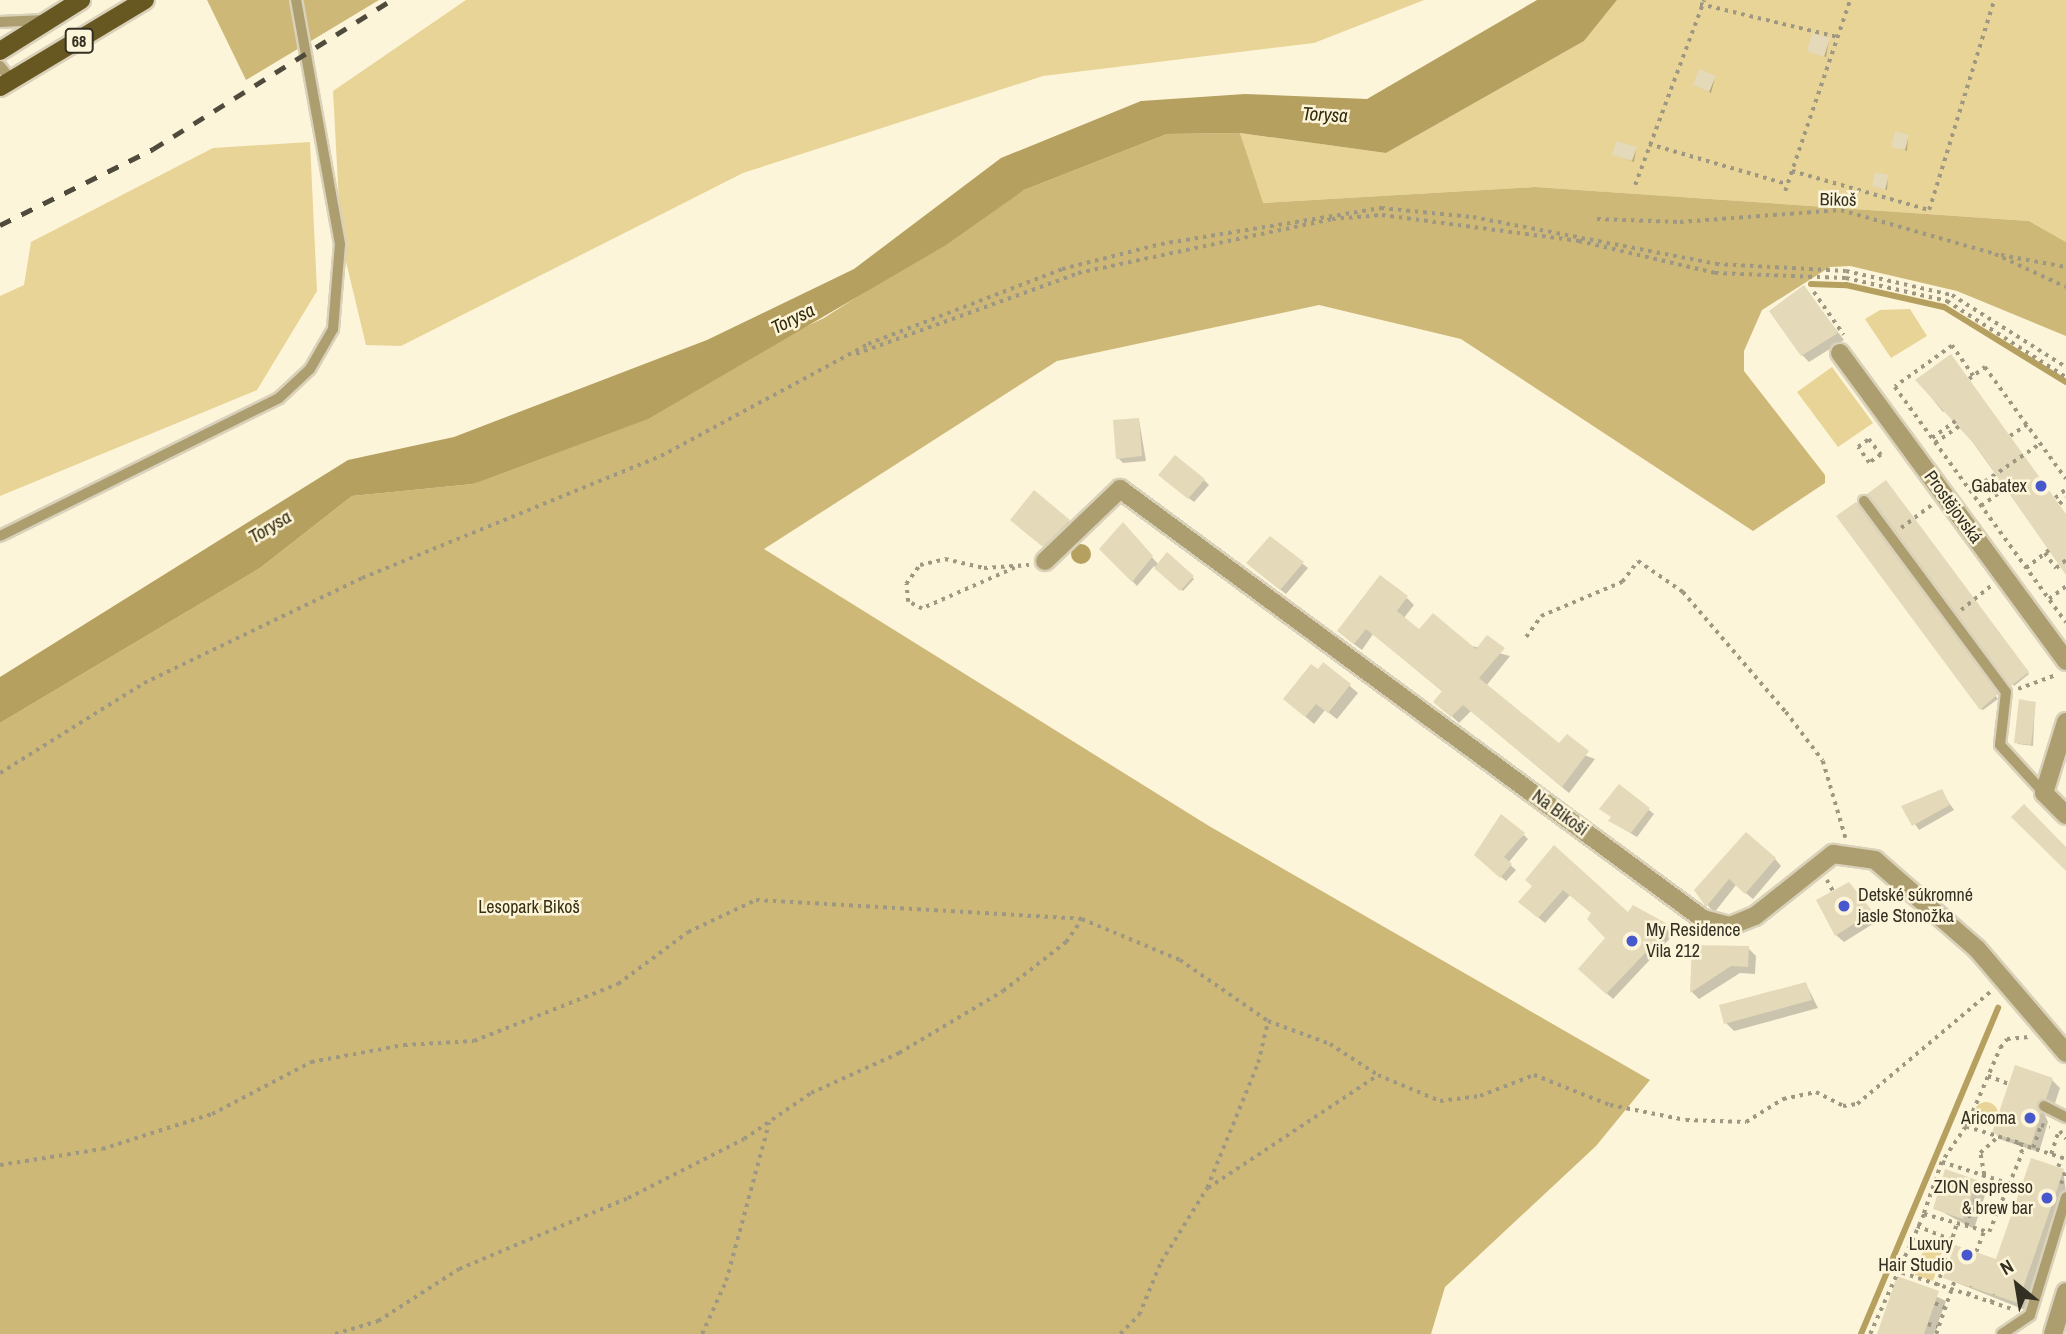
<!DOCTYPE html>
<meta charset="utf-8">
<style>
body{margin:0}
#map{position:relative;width:2066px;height:1334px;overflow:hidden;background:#fdf5da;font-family:"Archivo Narrow",sans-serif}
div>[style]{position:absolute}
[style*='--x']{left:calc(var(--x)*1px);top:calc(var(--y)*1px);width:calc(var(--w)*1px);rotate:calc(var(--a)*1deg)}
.green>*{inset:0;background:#e8d496}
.round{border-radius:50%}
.forest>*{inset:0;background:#cdb877}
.water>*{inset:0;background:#b5a060}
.shadow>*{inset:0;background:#0003}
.stream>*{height:6px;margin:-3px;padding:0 3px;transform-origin:3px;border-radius:3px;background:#b5a060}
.building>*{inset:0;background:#e4d9b8}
.path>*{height:3.5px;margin-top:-1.75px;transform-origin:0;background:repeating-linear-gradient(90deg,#9e9883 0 3.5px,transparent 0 8.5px)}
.roads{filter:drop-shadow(2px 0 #d9d1b9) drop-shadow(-2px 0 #d9d1b9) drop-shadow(0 2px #d9d1b9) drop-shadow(0 -2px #d9d1b9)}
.service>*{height:10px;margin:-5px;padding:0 5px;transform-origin:5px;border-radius:5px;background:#ad9e6f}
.minor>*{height:18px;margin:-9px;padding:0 9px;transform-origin:9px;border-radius:9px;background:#ad9e6f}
.tertiary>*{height:18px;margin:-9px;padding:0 9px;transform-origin:9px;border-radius:9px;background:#ad9e6f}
.primary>*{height:18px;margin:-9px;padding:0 9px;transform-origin:9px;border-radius:9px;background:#675721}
.rail>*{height:5px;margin-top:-2.5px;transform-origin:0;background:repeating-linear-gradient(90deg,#4f4b3c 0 12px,transparent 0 24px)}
.dots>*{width:19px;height:19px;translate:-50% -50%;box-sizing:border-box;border:4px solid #fdf5da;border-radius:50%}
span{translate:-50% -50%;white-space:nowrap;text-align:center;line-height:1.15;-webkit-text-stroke:5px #fdf5da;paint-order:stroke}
.shield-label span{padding:2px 5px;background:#fdf5da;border:2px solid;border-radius:5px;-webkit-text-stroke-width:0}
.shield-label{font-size:16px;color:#332f22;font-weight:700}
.street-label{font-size:18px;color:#332f22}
.poi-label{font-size:18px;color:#332f22}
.right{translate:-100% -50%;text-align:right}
.left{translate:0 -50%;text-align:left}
.park-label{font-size:18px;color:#382f11}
.water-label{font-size:19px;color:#342b0d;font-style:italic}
.north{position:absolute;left:1982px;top:1250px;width:70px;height:70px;-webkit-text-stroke:5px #fdf5da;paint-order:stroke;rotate:330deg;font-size:19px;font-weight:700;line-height:28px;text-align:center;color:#332f22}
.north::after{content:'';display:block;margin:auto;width:24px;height:32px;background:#332f22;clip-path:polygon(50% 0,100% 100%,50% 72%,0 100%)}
</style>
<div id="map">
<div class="green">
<i style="clip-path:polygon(466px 0,1424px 0,1314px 43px,1043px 76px,743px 173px,401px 346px,366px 345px,341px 241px,333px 91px)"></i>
<i style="clip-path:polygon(1617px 0,2066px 0,2066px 242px,2029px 221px,1535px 187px,1262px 203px,1240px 133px,1386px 153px,1584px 41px)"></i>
<i style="clip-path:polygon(310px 142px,317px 291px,257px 390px,0 496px,0 296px,24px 285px,31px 242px,213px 148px)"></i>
<i style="clip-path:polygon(1910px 309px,1927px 336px,1891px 358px,1865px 319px,1880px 310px)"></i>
<i style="clip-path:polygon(1832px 367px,1873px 423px,1838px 447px,1797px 392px)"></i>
<i class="round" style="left:1974px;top:1102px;width:24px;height:24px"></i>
<i style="clip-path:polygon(1927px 1239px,1944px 1245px,1933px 1281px,1915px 1275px)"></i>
</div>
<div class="forest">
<i style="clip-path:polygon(207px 0,379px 0,246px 80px)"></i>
<i style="clip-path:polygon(1240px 133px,1263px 203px,1535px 187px,2029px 221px,2066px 242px,2066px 336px,1957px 291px,1850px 266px,1830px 267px,1762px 310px,1744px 351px,1744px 371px,1825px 475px,1825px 483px,1753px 531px,1461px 339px,1319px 305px,1057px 361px,764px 549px,1209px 826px,1650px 1080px,1596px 1146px,1445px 1287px,1431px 1334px,0 1334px,0 723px,260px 568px,352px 496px,473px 484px,824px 318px,1024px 190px,1167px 134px)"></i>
</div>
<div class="water">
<i style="clip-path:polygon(1537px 0,1617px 0,1584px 41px,1386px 153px,1240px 133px,1167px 134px,1024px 190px,946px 245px,648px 419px,473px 484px,352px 496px,260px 568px,0 723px,0 677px,348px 460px,454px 437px,707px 340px,854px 269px,1001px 158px,1141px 101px,1245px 94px,1367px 99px)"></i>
<i class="round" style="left:1071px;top:544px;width:20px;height:20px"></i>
</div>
<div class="shadow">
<i style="clip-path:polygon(1829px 40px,1826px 57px,1809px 51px)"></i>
<i style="clip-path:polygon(1715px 78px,1711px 93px,1695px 85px)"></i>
<i style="clip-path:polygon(1908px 137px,1907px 151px,1893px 146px)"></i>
<i style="clip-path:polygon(1636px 149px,1634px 162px,1614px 155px)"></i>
<i style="clip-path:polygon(1888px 177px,1887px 190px,1876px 187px)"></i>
<i style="clip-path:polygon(1804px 288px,1844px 340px,1809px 362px,1802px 355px)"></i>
<i style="clip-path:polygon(1951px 357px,2066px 518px,2066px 572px,1948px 408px,1943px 412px,1918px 381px)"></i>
<i style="clip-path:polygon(1139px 420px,1146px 461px,1123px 463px,1118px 458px)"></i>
<i style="clip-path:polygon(1165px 480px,1204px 480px,1209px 485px,1194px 502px)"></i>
<i style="clip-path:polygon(1888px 484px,2029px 674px,2014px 686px,1870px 494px)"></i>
<i style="clip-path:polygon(1858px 506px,1998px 699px,1983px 710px,1981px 709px)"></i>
<i style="clip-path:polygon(1069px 521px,1077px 528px,1052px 553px,1020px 528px)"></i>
<i style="clip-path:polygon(1123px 525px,1159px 565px,1167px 555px,1194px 579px,1183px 591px,1154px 566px,1137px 586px,1102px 549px)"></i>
<i style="clip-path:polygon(1270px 538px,1308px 568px,1286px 594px,1253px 568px)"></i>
<i style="clip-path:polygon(1407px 598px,1414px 605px,1403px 619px,1419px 632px,1510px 656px,1486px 686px,1559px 746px,1595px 759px,1569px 793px,1471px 711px,1459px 723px,1443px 708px,1443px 692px,1373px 634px,1362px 650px,1346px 638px)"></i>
<i style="clip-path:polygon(1324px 664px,1358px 693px,1337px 719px,1325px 710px,1314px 724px,1285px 699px)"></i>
<i style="clip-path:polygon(2035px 703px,2033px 746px,2018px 744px,2016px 742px)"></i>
<i style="clip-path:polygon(1619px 787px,1654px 814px,1637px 837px,1610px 821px)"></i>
<i style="clip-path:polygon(1941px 791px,1954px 810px,1919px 830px,1903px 806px)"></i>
<i style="clip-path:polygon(1524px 835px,1528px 839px,1508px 863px,1516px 870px,1506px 881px,1481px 860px)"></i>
<i style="clip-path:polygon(1554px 848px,1628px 914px,1675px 933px,1613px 999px,1586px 975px,1607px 938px,1593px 914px,1570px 895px,1545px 923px,1526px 907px)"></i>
<i style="clip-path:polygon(1775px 859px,1781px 866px,1753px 899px,1736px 885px,1714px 913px,1696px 890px)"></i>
<i style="clip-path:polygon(1849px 884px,1879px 920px,1844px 942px,1836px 935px)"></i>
<i style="clip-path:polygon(1694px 946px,1748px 948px,1756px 956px,1755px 974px,1740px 973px,1699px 999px,1692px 992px)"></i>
<i style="clip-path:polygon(1806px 984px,1818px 1008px,1734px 1031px,1726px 1023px)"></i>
<i style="clip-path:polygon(2052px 1080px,2060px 1088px,2054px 1106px,2043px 1111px,2048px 1122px,2039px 1152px,2002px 1140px,1994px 1132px)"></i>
<i style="clip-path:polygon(2063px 1170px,2066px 1192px,2025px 1310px,1945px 1278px,1997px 1261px)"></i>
<i style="clip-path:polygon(1976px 1181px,1986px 1192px,1974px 1229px,1935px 1208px)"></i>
<i style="clip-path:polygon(1898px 1278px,1946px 1301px,1934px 1334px,1878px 1334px)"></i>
</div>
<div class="stream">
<i style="--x:1811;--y:284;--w:35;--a:2"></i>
<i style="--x:1846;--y:285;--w:100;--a:12.7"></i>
<i style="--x:1944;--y:307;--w:143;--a:31.6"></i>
<i style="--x:1861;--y:1334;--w:354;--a:-67.2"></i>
</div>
<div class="building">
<i style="clip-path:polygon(1812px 33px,1830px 38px,1824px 57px,1807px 51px)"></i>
<i style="clip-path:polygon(1699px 69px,1716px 76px,1709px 92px,1693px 85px)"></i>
<i style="clip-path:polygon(1895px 131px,1909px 135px,1905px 150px,1891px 147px)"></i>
<i style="clip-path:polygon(1616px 141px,1637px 147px,1632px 161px,1612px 155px)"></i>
<i style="clip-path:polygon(1875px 172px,1889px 175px,1885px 190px,1872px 186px)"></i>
<i style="clip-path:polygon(1804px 285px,1838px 333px,1801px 356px,1769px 311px)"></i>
<i style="clip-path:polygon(1951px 354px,2066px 514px,2066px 575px,1976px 446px,1915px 380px)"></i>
<i style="clip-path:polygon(1139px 418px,1142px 456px,1116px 459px,1113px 420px)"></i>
<i style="clip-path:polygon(1175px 455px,1205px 479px,1188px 499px,1158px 475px)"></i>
<i style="clip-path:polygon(1886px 480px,2029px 672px,2011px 686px,1867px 494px)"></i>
<i style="clip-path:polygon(1034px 490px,1070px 520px,1043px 547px,1010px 520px)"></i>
<i style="clip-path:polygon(1856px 502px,1998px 694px,1980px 710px,1836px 516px)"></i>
<i style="clip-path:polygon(1123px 522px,1153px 556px,1132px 582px,1099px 549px)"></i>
<i style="clip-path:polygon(1270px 536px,1304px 562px,1280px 590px,1246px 563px)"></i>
<i style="clip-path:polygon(1167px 552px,1194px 576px,1180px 591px,1154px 568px)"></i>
<i style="clip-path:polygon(1380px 575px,1408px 596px,1397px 611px,1419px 629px,1433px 613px,1476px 649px,1487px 635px,1505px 648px,1479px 678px,1559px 743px,1567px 734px,1589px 751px,1562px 787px,1463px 705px,1451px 717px,1433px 702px,1442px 691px,1366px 629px,1354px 644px,1337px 631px)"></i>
<i style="clip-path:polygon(1323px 662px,1351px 684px,1328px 713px,1316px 704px,1305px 717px,1283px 699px,1311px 664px,1318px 669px)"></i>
<i style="clip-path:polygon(2019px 699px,2036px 702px,2031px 745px,2014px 743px)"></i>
<i style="clip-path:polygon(1619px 784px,1650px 808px,1631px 833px,1608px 821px,1611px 817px,1599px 809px)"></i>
<i style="clip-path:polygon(1942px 789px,1950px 805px,1912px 826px,1901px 806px)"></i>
<i style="clip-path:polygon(2024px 804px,2066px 847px,2066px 871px,2011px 817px)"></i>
<i style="clip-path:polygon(1501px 814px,1525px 833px,1504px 857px,1512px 864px,1500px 878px,1474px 855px)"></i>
<i style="clip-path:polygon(1746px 832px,1776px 858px,1745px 894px,1729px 879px,1706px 907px,1694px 890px)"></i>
<i style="clip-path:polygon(1554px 845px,1628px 912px,1633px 905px,1671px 926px,1606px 994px,1578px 969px,1605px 938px,1587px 919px,1591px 913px,1563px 890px,1538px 918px,1518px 902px,1532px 886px,1525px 880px)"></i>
<i style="clip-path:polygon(1849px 882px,1873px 912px,1835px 936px,1816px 900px)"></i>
<i style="clip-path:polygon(1692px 945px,1749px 946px,1748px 967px,1731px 966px,1690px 993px)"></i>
<i style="clip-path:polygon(1806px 982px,1812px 1000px,1724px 1024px,1719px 1005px)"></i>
<i style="clip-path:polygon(2015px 1065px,2053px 1078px,2046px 1099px,2037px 1103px,2041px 1113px,2031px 1145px,1992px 1133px)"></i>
<i style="clip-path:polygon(2031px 1158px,2064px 1169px,2018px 1303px,1943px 1278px,1955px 1245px,1996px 1259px)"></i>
<i style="clip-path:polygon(1945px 1169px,1977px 1180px,1963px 1219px,1933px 1209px)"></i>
<i style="clip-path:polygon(1897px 1276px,1939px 1291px,1924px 1334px,1877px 1334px)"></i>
</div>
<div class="path">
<i style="--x:1700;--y:4;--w:141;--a:13.5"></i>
<i style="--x:1649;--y:144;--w:144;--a:16.2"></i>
<i style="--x:1792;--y:171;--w:142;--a:15.9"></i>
<i style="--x:1929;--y:210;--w:220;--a:-72.8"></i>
<i style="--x:1635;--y:185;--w:197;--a:-69.5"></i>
<i style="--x:1785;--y:191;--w:202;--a:-71.2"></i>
<i style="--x:1597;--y:219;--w:83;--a:2.1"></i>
<i style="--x:1680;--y:222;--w:161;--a:-4.3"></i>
<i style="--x:1841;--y:210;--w:160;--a:15.9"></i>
<i style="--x:1995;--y:254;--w:78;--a:24.9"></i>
<i style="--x:2001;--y:255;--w:66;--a:10.5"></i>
<i style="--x:1814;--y:292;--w:52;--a:55.1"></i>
<i style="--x:856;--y:354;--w:236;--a:-20"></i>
<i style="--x:1078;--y:273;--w:260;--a:-12"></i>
<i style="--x:1332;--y:219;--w:50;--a:-4.6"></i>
<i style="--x:1382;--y:215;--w:199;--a:7.5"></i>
<i style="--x:1579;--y:241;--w:140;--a:13.2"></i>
<i style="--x:1715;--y:273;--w:131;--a:2.2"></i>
<i style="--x:1846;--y:278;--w:104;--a:12.8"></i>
<i style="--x:1947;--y:301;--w:141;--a:32.6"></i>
<i style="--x:1973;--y:376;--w:37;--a:-125"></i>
<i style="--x:1952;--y:346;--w:70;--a:144.3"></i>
<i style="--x:1895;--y:387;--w:291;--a:54"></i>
<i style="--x:1969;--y:379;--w:20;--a:-37"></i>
<i style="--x:1985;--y:367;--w:138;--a:54.1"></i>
<i style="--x:2010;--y:436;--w:22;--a:-34"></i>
<i style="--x:1932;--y:438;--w:29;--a:-36"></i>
<i style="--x:1869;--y:439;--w:20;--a:53"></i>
<i style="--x:1881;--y:455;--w:14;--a:146"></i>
<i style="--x:1869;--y:463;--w:19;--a:-125"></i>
<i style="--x:1858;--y:447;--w:14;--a:-36"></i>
<i style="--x:1935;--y:443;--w:29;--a:-35"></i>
<i style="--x:1971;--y:491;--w:85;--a:-34.4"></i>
<i style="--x:2055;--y:498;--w:14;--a:-39"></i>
<i style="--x:2059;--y:504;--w:9;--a:-41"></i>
<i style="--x:1981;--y:506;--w:29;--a:-36"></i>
<i style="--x:1901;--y:528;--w:38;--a:-37"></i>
<i style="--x:2045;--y:553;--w:19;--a:54"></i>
<i style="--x:2056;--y:568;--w:13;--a:-39"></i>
<i style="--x:1015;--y:568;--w:102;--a:156.2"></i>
<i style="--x:922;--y:609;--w:16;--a:-153"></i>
<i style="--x:908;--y:602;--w:18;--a:-96"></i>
<i style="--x:906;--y:584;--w:24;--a:-54"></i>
<i style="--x:920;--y:565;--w:26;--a:-13"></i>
<i style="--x:945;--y:559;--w:40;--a:13"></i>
<i style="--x:984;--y:568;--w:45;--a:-3.8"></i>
<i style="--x:2026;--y:568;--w:29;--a:-38"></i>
<i style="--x:2049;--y:599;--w:21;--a:-37"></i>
<i style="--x:1961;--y:610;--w:38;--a:-39"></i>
<i style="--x:1526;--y:637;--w:26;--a:-54"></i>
<i style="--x:1541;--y:616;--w:88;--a:-22.8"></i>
<i style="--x:1622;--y:582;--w:26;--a:-53"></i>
<i style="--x:1638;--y:561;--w:55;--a:34.6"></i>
<i style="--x:1683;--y:592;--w:158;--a:49.4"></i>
<i style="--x:1786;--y:712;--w:61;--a:52.9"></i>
<i style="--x:1823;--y:761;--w:81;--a:73.6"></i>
<i style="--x:2018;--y:689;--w:40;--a:-20.2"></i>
<i style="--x:0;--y:773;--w:170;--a:-32"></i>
<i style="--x:144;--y:683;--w:242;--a:-25.7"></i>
<i style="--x:362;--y:578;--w:323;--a:-22.2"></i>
<i style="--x:661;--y:456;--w:235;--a:-28.4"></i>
<i style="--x:868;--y:344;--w:208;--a:-21.1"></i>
<i style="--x:1062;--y:269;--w:102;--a:-14.2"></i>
<i style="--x:1161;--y:244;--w:223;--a:-9.3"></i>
<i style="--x:1381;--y:208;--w:92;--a:5.6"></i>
<i style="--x:1473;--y:217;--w:248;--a:10.9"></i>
<i style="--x:1716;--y:264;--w:130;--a:3.1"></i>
<i style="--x:1846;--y:271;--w:109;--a:12.8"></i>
<i style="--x:1952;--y:295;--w:135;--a:32.3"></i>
<i style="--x:1827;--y:880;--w:13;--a:61"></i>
<i style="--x:1988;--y:1076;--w:22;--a:21"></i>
<i style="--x:1966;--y:1127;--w:42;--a:124.4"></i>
<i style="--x:1942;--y:1162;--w:55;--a:109.1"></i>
<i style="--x:1924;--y:1214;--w:67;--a:15.5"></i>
<i style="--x:1989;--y:1232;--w:86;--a:-67.3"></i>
<i style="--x:2022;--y:1153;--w:11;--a:-112"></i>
<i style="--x:2018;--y:1143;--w:54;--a:-162.9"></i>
<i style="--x:1966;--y:1127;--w:86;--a:-66.7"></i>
<i style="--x:2000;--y:1048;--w:11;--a:-52"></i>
<i style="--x:2007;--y:1039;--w:22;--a:-5"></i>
<i style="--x:2060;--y:1131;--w:10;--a:53"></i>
<i style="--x:2020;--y:1144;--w:48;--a:18.1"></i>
<i style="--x:2033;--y:1148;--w:24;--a:-71"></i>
<i style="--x:2041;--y:1125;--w:9;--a:13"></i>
<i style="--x:2051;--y:1154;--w:25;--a:-72"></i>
<i style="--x:1942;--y:1162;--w:82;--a:17.8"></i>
<i style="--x:0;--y:1165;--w:103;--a:-8.9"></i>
<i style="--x:102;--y:1149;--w:115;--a:-17.7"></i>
<i style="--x:212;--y:1114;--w:112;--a:-27.7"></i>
<i style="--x:311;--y:1062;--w:95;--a:-10.4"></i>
<i style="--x:404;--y:1045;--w:70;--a:-3.3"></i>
<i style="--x:474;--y:1041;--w:155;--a:-21.6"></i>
<i style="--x:618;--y:984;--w:87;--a:-36.6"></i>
<i style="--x:688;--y:932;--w:75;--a:-25.2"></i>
<i style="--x:756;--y:900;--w:327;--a:3.3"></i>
<i style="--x:1082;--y:919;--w:106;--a:22.7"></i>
<i style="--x:1180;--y:960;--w:107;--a:34.7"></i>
<i style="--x:1268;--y:1021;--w:66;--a:20.4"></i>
<i style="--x:1330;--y:1044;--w:57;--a:32.9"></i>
<i style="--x:1378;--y:1075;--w:67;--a:22.8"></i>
<i style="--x:1440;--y:1101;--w:40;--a:-7.1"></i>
<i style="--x:1480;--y:1096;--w:58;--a:-21.3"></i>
<i style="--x:1534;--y:1075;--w:82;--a:21.5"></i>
<i style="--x:1610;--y:1105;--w:77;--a:11.2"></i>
<i style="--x:1686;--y:1120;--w:60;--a:1.9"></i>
<i style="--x:1746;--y:1122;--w:44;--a:-31.9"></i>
<i style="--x:1783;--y:1099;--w:34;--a:-12"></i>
<i style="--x:1816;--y:1092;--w:30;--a:27"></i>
<i style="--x:1843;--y:1106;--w:14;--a:-8"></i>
<i style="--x:1857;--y:1104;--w:175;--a:-40.1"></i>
<i style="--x:2058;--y:1167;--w:11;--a:-68"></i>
<i style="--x:2061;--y:1184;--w:16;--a:-72"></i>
<i style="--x:1208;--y:1188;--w:204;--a:-33.6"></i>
<i style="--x:1917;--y:1226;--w:38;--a:22"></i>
<i style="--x:1966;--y:1226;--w:54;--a:-70.6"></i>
<i style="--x:1984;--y:1175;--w:22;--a:-100"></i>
<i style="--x:1980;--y:1153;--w:24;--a:-42"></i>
<i style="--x:1976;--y:1252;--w:22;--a:-69"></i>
<i style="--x:1894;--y:1270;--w:124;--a:18.3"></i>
<i style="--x:1937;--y:1286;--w:66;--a:-72.4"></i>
<i style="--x:1968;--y:1295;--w:9;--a:-69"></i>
<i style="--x:1935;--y:1303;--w:11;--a:27"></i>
<i style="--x:1991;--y:1303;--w:9;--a:-69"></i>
<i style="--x:1928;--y:1324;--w:10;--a:17"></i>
<i style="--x:335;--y:1334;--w:45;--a:-16.8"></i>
<i style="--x:378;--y:1321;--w:96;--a:-32.7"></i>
<i style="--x:459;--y:1269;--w:183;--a:-22.8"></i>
<i style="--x:628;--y:1198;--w:130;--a:-27"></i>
<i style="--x:744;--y:1139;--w:81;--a:-34.5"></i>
<i style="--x:811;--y:1093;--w:97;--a:-24.4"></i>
<i style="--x:899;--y:1053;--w:121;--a:-30.8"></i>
<i style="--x:1003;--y:991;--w:80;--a:-37.9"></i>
<i style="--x:1066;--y:942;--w:28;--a:-55"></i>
<i style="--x:702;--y:1334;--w:58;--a:-65.6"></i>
<i style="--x:726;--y:1281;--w:164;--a:-74.8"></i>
<i style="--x:1120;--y:1334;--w:27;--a:-45"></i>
<i style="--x:1139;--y:1315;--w:57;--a:-67.5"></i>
<i style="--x:1161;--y:1262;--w:87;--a:-58.1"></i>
<i style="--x:1207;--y:1188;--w:135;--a:-67.8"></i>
<i style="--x:1258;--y:1063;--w:43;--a:-76.6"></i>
<i style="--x:1870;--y:1334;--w:132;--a:-65.8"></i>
<i style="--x:1936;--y:1334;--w:55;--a:-70.9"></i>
</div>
<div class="roads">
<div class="service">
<i style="--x:0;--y:22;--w:45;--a:-2.5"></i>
<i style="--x:0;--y:66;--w:19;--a:51"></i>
<i style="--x:1864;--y:501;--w:238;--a:53.4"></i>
<i style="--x:2006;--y:692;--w:53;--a:96.5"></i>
<i style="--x:2000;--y:745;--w:65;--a:47.5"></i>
<i style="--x:0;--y:536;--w:311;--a:-26.3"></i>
<i style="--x:279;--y:398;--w:42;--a:-43.1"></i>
<i style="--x:310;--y:369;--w:46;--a:-60.1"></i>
<i style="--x:333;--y:329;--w:85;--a:-85.3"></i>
<i style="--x:340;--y:244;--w:248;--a:-100.2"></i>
<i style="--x:2044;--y:1106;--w:25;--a:27"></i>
<i style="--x:2002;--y:1334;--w:34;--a:-34"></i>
<i style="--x:2030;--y:1315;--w:123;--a:-73"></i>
</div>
<div class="minor">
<i style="--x:1840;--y:353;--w:382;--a:53.7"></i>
<i style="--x:1045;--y:561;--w:104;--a:-43.8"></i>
<i style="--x:1120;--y:489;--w:724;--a:36.41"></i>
<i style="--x:1703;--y:919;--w:28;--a:15"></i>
<i style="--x:1730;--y:926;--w:27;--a:-22"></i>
<i style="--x:1755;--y:916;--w:100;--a:-38.5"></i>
<i style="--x:1833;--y:854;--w:42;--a:8.1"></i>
<i style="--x:1875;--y:860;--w:135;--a:41.1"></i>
<i style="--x:1977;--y:949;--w:137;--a:49.4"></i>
<i style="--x:2066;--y:722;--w:74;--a:107.2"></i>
<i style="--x:2044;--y:793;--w:31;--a:45"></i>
</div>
<div class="tertiary">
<i style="--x:2053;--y:1334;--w:44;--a:-72.8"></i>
</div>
<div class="primary">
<i style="--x:0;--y:51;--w:96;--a:-32.2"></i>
<i style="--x:0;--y:87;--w:169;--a:-31"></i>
</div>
</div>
<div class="rail">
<i style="--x:0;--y:225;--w:171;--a:-26.4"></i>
<i style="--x:153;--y:149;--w:281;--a:-32"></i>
</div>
<div class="dots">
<i style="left:2041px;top:486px;background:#4758cc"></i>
<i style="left:1844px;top:906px;background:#4758cc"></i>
<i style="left:1632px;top:941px;background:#4758cc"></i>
<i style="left:2030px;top:1118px;background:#4758cc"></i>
<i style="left:2047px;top:1198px;background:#4758cc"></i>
<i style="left:1967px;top:1255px;background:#4758cc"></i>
</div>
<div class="shield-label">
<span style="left:79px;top:41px">68</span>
</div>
<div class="street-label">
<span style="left:1838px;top:200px;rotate:1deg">Bikoš</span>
<span style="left:1953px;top:507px;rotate:54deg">Prostějovská</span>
<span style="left:1560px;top:813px;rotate:36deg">Na Bikoši</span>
</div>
<div class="poi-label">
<span class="right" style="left:2027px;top:486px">Gabatex</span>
<span class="left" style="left:1858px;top:906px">Detské súkromné<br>jasle Stonožka</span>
<span class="left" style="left:1646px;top:941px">My Residence<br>Vila 212</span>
<span class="right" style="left:2016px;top:1118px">Aricoma</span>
<span class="right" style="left:2033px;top:1198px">ZION espresso<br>&amp; brew bar</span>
<span class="right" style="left:1953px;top:1255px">Luxury<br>Hair Studio</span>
</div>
<div class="park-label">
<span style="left:529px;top:907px">Lesopark Bikoš</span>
</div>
<div class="water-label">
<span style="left:1325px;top:115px;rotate:3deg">Torysa</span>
<span style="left:793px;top:319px;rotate:-26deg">Torysa</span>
<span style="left:270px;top:527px;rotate:-31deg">Torysa</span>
</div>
<div class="north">N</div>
</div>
